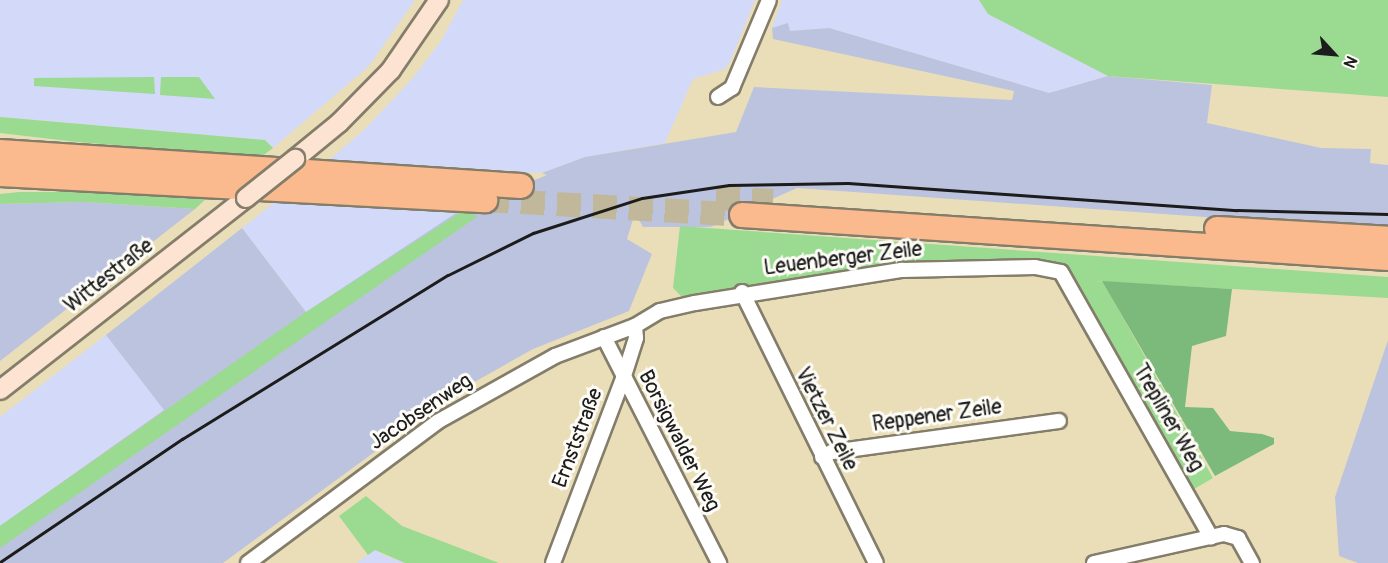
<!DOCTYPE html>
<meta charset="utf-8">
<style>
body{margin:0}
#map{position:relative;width:1388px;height:563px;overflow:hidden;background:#eadeb9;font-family:Pangolin,sans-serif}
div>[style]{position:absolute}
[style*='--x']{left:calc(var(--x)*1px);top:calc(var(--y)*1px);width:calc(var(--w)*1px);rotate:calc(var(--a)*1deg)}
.built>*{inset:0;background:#d2d9f9}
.industrial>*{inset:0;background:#bcc3de}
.green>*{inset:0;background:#9ada91}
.forest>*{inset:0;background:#7bba7b}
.highway-tunnel>*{height:24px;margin-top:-12px;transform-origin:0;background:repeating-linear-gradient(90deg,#c1b79a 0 24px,transparent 0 36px)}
.roads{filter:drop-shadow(2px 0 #837d6a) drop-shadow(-2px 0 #837d6a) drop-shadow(0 2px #837d6a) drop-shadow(0 -2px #837d6a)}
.street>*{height:14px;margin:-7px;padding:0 7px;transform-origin:7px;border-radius:7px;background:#fff}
.secondary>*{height:18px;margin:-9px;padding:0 9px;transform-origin:9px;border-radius:9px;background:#fde3d1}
.highway>*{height:24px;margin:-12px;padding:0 12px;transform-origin:12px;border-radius:12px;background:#fbba8d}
.rail>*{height:3px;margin:-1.5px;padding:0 1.5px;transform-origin:1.5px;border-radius:1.5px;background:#1c1c1c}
.bridges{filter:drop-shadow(2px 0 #837d6a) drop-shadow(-2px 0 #837d6a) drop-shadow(0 2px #837d6a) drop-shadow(0 -2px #837d6a)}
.secondary-bridge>*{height:18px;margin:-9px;padding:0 9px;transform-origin:9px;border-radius:9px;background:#fde3d1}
span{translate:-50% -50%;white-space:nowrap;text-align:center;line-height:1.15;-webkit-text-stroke:6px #fdfcf7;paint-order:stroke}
.street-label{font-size:21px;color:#1c1c1c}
.north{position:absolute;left:1304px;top:24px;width:60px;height:60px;-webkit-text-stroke:4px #fdfcf7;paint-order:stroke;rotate:116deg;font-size:16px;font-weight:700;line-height:24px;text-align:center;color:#1c1c1c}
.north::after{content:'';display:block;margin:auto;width:21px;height:27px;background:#1c1c1c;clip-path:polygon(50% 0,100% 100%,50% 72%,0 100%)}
</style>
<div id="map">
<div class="built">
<i style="clip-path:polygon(0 0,415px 0,369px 66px,273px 148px,265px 140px,0 117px)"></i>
<i style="clip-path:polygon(463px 0,755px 0,730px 62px,725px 69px,693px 79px,665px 143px,585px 157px,542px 173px,329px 160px,365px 129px,413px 78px,441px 41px)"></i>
<i style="clip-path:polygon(782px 0,979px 0,988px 14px,1108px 76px,1049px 93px,829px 28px,790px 31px,788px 24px,772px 28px)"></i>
<i style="clip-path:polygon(276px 201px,461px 212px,306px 312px,242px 228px)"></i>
<i style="clip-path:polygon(106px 335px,165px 409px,0 526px,0 417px)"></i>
<i style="clip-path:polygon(375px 549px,383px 555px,405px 563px,357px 563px)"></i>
</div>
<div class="industrial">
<i style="clip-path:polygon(788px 23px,790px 31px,829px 28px,1049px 93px,1108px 76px,1212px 85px,1207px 123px,1321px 148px,1371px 149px,1370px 163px,1388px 165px,1388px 230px,797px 188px,711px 227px,643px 227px,635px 213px,627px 239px,652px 254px,629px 311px,533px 349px,455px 393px,223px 563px,0 563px,0 526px,164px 410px,106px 335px,242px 228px,306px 312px,459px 211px,547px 175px,542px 173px,585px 157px,736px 132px,754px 87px,1012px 100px,1014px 91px,773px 39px,772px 28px)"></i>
<i style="clip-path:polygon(83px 202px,195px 209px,0 361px,0 204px)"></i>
<i style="clip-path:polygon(1388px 340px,1388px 563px,1358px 563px,1339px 556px,1335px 497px)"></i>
</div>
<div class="green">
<i style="clip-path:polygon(979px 0,1388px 0,1388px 97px,1108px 76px,988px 14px)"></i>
<i style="clip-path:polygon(154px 77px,155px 94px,34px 86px,34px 78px)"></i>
<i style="clip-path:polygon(161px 77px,199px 77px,215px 99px,160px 95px)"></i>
<i style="clip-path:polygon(0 117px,265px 140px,273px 148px,261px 157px,77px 142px,0 133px)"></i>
<i style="clip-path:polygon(19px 192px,148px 192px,209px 196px,195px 209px,83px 202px,0 204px,0 194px)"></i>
<i style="clip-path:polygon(461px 212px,478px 216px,0 548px,0 526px,306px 312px)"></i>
<i style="clip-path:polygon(680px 226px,1388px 277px,1388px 298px,1093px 281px,1103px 282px,1213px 478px,1194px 489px,1076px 281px,1069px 282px,1062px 268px,864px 269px,684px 299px,673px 288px)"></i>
<i style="clip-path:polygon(366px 496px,402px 526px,499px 563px,405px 563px,375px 550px,368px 555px,339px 516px)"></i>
</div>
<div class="forest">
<i style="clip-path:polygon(1102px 281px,1232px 289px,1226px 336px,1192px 346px,1185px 407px,1213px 408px,1230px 431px,1262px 434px,1274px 438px,1274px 444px,1215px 476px)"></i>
</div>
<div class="highway-tunnel">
<i style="--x:716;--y:198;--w:57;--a:3"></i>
<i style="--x:485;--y:200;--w:257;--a:3.3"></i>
</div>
<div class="roads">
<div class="street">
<i style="--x:718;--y:97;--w:17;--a:-33"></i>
<i style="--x:732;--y:88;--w:95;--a:-67.2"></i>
<i style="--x:742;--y:292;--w:302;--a:63.7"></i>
<i style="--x:604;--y:337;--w:254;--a:63"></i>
<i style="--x:822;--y:457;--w:11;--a:-27"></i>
<i style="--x:832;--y:452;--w:229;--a:-7.8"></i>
<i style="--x:248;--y:563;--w:236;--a:-36.7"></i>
<i style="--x:437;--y:422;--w:135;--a:-29.2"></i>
<i style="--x:555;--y:356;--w:85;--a:-20.6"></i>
<i style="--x:635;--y:326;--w:29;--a:-31"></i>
<i style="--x:660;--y:311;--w:36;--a:-13"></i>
<i style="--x:695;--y:303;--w:210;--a:-9.1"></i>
<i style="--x:902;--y:270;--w:133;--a:-1.3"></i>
<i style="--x:1035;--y:267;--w:26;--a:11"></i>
<i style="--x:1061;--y:272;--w:305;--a:60.5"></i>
<i style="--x:553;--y:563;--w:197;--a:-69.2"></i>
<i style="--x:623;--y:379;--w:43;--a:-72.4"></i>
<i style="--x:636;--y:338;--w:12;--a:-95"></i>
<i style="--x:1094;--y:563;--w:133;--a:-12.6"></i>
<i style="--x:1224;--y:534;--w:15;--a:16"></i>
<i style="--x:1238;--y:538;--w:29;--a:61"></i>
</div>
<div class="secondary">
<i style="--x:295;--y:159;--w:57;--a:-39.3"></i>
<i style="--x:339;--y:123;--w:74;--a:-45.5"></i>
<i style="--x:391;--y:70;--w:85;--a:-55.6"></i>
<i style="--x:0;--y:390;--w:312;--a:-38"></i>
</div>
<div class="highway">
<i style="--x:0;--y:152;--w:522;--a:3.73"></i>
<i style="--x:0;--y:174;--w:486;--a:3.1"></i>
<i style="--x:742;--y:215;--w:647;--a:3.81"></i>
<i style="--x:1217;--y:229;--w:171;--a:3.3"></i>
</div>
</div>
<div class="rail">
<i style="--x:0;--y:562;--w:220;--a:-34.1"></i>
<i style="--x:182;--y:439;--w:312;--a:-31.7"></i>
<i style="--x:448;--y:275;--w:95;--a:-26.3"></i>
<i style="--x:533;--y:233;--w:114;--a:-17.8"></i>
<i style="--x:642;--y:198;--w:88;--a:-8.5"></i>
<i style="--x:729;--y:185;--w:119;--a:-1"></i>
<i style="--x:848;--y:183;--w:390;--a:4"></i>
<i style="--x:1237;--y:210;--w:151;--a:1.5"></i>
</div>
<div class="bridges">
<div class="secondary-bridge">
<i style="--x:246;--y:198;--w:63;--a:-38.5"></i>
</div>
</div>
<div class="street-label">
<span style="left:843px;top:259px;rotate:-7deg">Leuenberger Zeile</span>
<span style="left:109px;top:276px;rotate:-38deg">Wittestraße</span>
<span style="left:421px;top:412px;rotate:-34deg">Jacobsenweg</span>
<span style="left:937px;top:416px;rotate:-8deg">Reppener Zeile</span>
<span style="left:1168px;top:418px;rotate:60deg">Trepliner Weg</span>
<span style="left:826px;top:419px;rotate:63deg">Vietzer Zeile</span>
<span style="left:578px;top:438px;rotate:-69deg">Ernststraße</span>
<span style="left:679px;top:441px;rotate:63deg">Borsigwalder Weg</span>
</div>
<div class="north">N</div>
</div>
